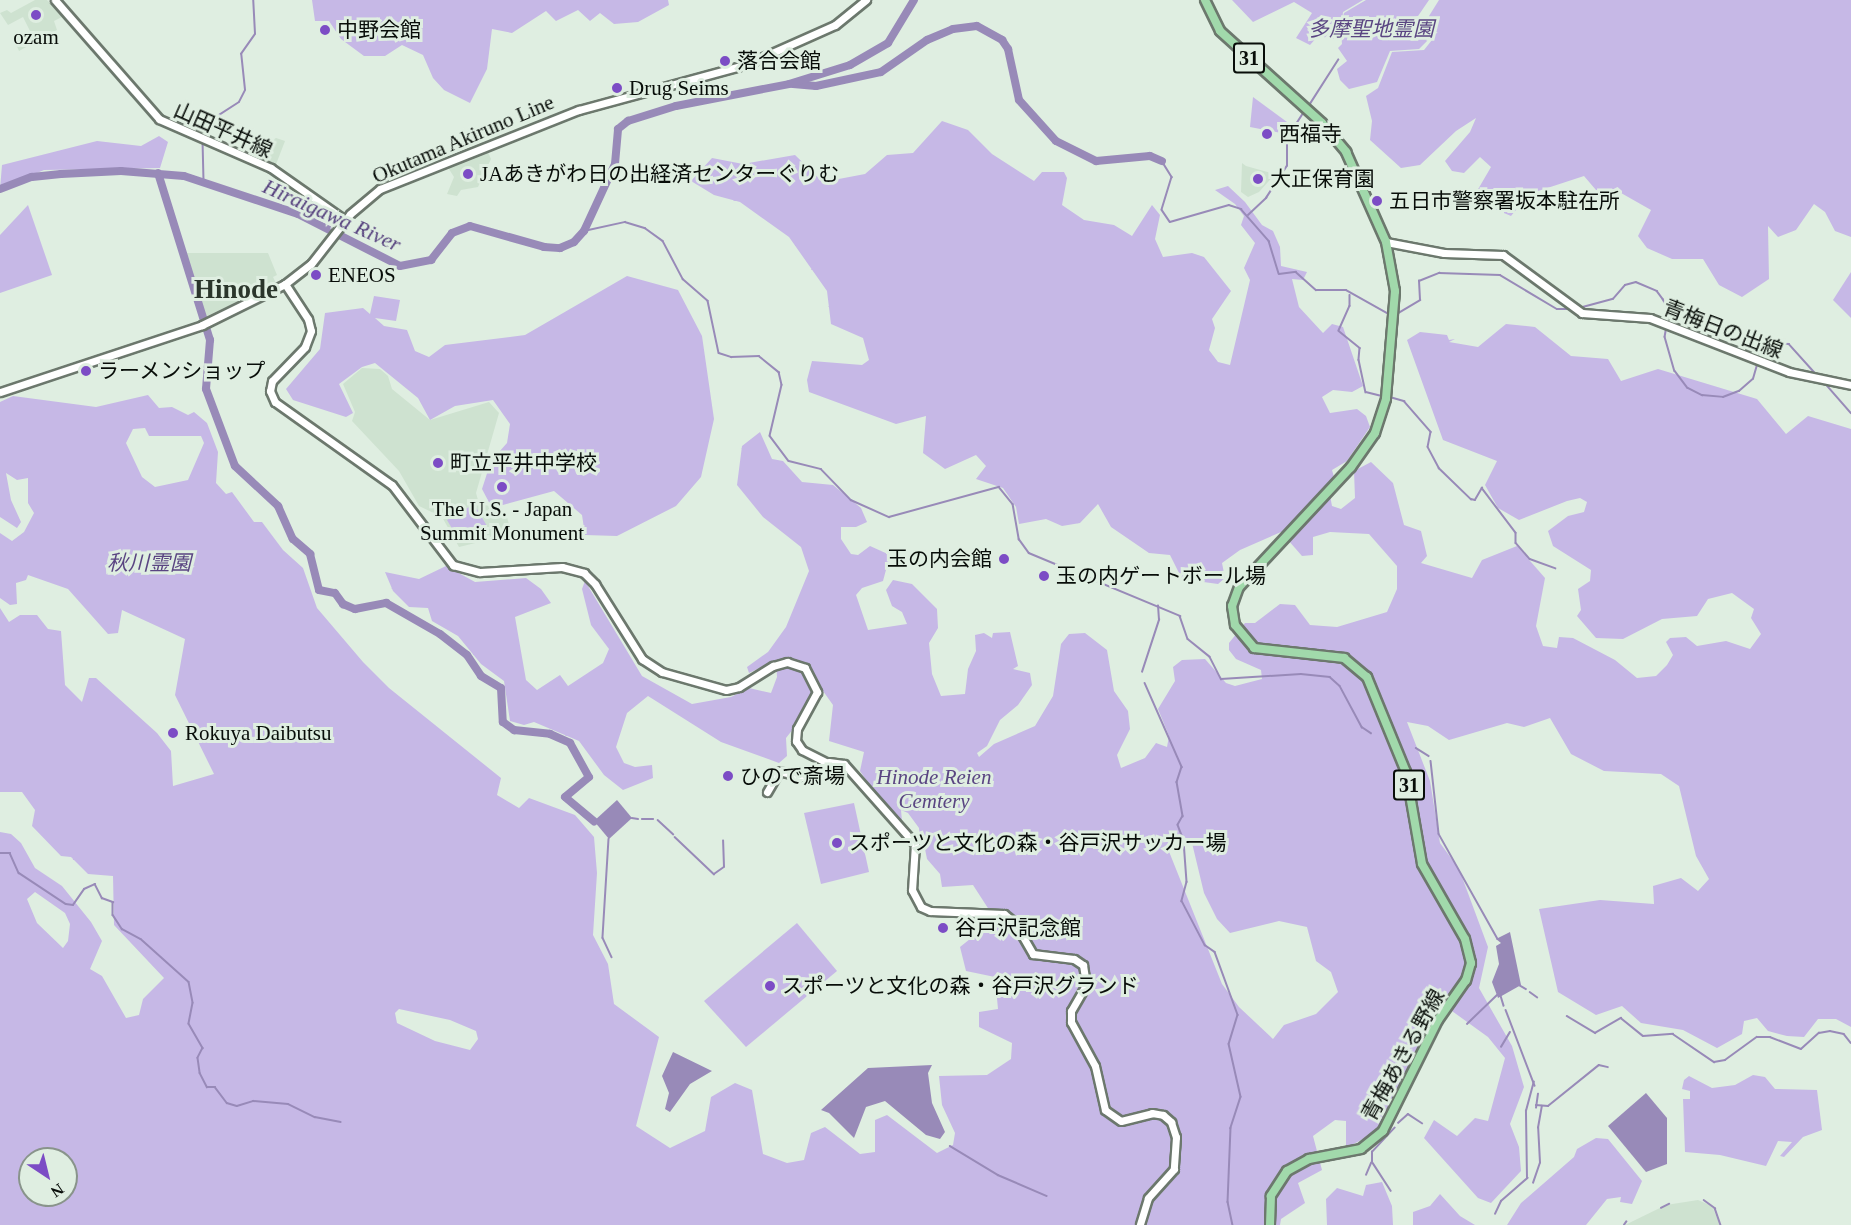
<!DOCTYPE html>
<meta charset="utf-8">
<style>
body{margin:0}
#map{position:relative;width:1851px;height:1225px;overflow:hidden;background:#dfeee1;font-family:"Times New Roman","Noto Sans JP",serif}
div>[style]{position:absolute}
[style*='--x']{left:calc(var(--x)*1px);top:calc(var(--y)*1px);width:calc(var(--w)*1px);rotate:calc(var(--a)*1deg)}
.built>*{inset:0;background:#cee2d0}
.green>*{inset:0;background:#c6b8e6}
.water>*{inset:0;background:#988ab8}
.stream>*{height:1.5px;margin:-0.75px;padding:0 0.75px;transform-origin:0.75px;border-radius:0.75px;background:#988ab8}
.river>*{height:8px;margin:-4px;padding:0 4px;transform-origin:4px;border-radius:4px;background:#988ab8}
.roads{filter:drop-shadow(2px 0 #6c786d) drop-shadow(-2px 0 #6c786d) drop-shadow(0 2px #6c786d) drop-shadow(0 -2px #6c786d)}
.secondary>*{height:7px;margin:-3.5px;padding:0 3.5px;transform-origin:3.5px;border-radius:3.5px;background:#fff}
.primary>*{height:8px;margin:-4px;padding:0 4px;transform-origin:4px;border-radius:4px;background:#a1d9ab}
.dots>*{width:16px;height:16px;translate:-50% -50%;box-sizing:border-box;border:3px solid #dfeee1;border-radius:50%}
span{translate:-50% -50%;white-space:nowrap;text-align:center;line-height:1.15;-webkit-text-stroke:6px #dfeee1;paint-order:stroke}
.shield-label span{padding:2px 4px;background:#dfeee1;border:2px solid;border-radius:4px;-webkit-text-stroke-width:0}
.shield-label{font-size:20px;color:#080d09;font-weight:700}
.park-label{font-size:21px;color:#5a4582;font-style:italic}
.poi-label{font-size:21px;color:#080d09}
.left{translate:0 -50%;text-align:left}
.right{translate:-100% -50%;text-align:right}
.street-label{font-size:21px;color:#080d09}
.water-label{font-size:22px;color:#56417e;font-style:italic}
.district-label{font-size:27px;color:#2a352b;font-weight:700}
.north{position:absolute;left:18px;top:1147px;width:60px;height:60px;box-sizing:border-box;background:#dfeee1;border:2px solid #89948b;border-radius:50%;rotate:145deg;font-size:16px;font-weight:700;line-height:24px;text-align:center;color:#080d09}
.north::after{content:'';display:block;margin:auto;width:21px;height:27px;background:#7c4cc5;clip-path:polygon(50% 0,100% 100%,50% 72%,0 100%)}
</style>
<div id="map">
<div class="built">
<i style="clip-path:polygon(35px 0,47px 0,62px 17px,54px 21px,57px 30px,19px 51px,14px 40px,30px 31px,23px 17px,8px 25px,0 13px,7px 10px,11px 13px)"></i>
<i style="clip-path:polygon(276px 138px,285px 141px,275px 167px,256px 158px,257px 149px)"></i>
<i style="clip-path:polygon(487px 150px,491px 159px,478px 187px,461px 190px,457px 196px,447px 194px,454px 177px,447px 166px)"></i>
<i style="clip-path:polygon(1242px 163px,1246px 166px,1275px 174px,1259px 192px,1248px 197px,1241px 192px)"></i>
<i style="clip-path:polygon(183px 253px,268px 253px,277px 275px,273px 277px,276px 283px,205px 317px)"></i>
<i style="clip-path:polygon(362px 368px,380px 369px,388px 376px,392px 389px,430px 420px,489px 402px,499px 413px,476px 493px,478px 500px,507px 517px,510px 528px,500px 537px,459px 547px,442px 517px,419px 506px,399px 471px,352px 421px,355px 412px,343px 384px)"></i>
<i style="clip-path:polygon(1698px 1200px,1712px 1206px,1720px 1225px,1625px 1225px,1666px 1205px)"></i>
</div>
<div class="green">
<i style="clip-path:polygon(312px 0,668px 0,669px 5px,638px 22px,614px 24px,600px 13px,590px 21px,578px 10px,556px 21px,546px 11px,512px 33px,492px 29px,487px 69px,470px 103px,444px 90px,433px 78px,423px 55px,402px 45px,385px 56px,364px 56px,341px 39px,329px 21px,315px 21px)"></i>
<i style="clip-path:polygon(1232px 0,1363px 0,1343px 12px,1342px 22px,1344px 13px,1366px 0,1429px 0,1416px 19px,1428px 40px,1419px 49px,1390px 51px,1377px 82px,1349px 89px,1340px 80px,1337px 69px,1347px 61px,1338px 48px,1342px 44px,1341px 33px,1340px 40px,1318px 36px,1310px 45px,1296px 38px,1312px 13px,1294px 2px,1253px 22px)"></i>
<i style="clip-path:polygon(1439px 0,1851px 0,1851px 237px,1835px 231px,1825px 212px,1814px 204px,1796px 230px,1778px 237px,1768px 226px,1769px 279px,1742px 297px,1719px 285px,1703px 259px,1672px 259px,1647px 248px,1638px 236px,1651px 210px,1614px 189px,1596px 190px,1584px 176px,1529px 194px,1511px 216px,1492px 208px,1477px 191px,1491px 167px,1480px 157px,1464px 173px,1452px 171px,1445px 161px,1470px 132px,1476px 118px,1456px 131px,1420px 165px,1401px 168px,1370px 140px,1372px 121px,1366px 96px,1378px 88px,1392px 52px,1424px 50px,1432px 40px,1429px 16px)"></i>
<i style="clip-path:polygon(1253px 97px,1287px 122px,1281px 133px,1250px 127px)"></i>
<i style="clip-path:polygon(evenodd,942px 121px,968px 130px,992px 154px,1034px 181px,1042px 172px,1064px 172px,1067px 178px,1062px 205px,1084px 220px,1114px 225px,1132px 236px,1152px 205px,1160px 215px,1155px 239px,1163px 257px,1192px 253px,1204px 257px,1231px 291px,1212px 319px,1215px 328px,1209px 350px,1218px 362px,1230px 365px,1250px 280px,1244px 268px,1255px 243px,1241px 225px,1244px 216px,1235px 204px,1215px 190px,1228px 186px,1245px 202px,1262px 225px,1273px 231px,1280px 247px,1281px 266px,1307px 272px,1303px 280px,1292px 279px,1299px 307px,1323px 333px,1332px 324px,1343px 327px,1363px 386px,1352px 392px,1333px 390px,1322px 397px,1330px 413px,1357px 409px,1366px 416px,1370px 427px,1347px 461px,1332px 470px,1334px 477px,1328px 485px,1332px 506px,1341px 509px,1355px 498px,1354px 471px,1371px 462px,1393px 483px,1404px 525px,1421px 531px,1427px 556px,1421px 563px,1472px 578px,1482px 560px,1517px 546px,1545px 578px,1536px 626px,1543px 646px,1557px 648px,1559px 637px,1573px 638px,1615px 660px,1637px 678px,1656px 676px,1667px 665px,1673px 655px,1666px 642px,1670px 638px,1686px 637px,1697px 646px,1726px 641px,1750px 649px,1761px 634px,1751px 618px,1754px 609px,1732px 593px,1708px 599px,1697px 616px,1662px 619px,1623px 639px,1596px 638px,1577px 616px,1581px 610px,1578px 589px,1590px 581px,1591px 570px,1553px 546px,1548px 531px,1568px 516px,1584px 512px,1587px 502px,1580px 498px,1567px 501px,1519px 520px,1498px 508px,1485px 485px,1497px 461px,1443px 440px,1407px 340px,1420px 332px,1447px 335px,1449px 340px,1455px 339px,1449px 342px,1478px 347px,1506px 324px,1535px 327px,1571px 356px,1608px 359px,1621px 381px,1658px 369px,1757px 399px,1786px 434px,1808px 416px,1851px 429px,1851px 1027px,1836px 1019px,1818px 1019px,1804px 1037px,1787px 1036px,1768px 1031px,1757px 1018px,1744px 1021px,1742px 1034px,1717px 1048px,1683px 1030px,1641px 1023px,1622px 1006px,1596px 1015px,1558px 992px,1539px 909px,1600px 900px,1654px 904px,1653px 886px,1681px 878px,1698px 891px,1709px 879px,1696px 856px,1679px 786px,1661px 774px,1604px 771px,1571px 754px,1550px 718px,1524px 727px,1507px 723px,1449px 740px,1428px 726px,1407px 722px,1430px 781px,1440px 843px,1459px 869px,1488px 947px,1479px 988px,1512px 1046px,1524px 1087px,1510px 1124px,1519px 1147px,1521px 1171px,1491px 1203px,1478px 1198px,1424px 1138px,1434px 1120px,1457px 1136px,1475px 1118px,1488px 1121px,1505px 1058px,1488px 1037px,1445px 1006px,1382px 1129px,1346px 1148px,1346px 1121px,1335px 1120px,1313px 1136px,1322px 1170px,1298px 1183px,1305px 1203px,1281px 1219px,1280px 1225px,0 1225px,0 832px,11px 834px,21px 843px,35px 868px,62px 886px,91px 922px,102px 941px,90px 969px,102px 976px,126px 1018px,139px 1015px,143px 999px,164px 978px,114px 925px,113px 876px,88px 874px,71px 857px,61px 856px,32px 826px,35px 810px,22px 792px,0 792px,0 608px,9px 622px,20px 615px,37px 615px,48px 629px,61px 631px,65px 685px,82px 702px,89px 678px,96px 678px,157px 733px,171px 751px,173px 786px,214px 774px,175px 695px,185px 639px,122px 610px,118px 633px,108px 634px,68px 589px,28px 575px,26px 580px,16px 583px,17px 604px,10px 605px,0 598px,0 533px,12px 541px,24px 532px,34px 513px,28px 503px,28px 478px,17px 480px,6px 473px,11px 500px,21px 522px,17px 528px,0 517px,0 402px,13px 396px,96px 407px,148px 395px,159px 408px,172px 407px,188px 415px,194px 412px,207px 423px,218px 452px,216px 483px,226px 494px,232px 492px,254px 522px,262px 522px,283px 550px,303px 568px,317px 608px,363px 662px,389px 688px,501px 778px,497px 795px,519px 808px,529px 798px,575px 815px,594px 837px,597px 873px,593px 935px,608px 964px,614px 1004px,659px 1037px,636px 1126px,670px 1148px,705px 1131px,711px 1097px,735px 1083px,752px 1090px,763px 1154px,787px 1163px,804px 1160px,811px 1133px,825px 1127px,860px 1154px,875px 1152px,875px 1120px,887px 1115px,937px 1153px,953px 1145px,955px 1133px,942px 1105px,939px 1076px,987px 1075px,1011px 1059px,1012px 1043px,979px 1027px,979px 1012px,998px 1009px,995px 977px,966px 971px,960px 947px,995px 919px,973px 885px,942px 887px,940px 874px,927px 859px,924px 844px,920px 844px,919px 828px,908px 813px,901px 810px,902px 821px,884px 806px,860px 771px,864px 752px,829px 741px,833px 705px,823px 691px,786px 738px,787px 756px,779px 763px,721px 742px,648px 696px,627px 713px,616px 747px,624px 763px,635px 767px,652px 765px,653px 778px,623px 790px,604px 775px,579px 741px,534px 722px,524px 725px,510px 721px,504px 681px,481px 664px,458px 636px,432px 621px,428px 608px,409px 607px,393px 591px,385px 572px,419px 579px,446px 566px,475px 582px,526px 578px,541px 589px,551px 603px,515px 617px,526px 680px,537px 690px,560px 675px,568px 686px,603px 663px,609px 649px,591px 625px,582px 589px,585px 581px,642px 676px,692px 704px,731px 697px,749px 688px,771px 693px,777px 677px,776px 660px,749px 673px,747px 667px,768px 652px,786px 627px,809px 571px,801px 547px,763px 517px,737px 485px,742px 446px,760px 432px,772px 459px,783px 461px,802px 482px,833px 485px,861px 508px,867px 522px,856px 527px,841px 527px,841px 539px,851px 554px,858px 555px,870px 546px,890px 555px,883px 581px,862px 588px,856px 595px,868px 630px,907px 624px,902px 612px,892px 606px,886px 590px,893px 580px,912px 584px,937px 609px,938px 628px,929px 643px,932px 674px,941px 696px,965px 694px,968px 669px,976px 651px,975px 635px,984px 633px,992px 638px,993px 633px,1010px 632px,1018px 666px,1013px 669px,1030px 673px,1032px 685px,1018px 705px,1000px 720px,987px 746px,977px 753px,979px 757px,994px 744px,1035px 726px,1053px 696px,1061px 644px,1069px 634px,1085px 633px,1107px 650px,1114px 691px,1128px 711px,1130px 729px,1117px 755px,1121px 768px,1145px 758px,1156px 743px,1167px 747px,1169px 736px,1158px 709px,1175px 681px,1173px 667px,1182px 660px,1205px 659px,1226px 683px,1235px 686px,1262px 679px,1261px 670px,1236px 659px,1229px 650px,1229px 643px,1245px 623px,1255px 623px,1280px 604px,1295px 605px,1310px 625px,1337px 627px,1387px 612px,1397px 589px,1397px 566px,1369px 534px,1330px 532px,1313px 537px,1313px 555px,1302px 556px,1281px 532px,1240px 550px,1222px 563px,1225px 578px,1218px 584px,1182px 579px,1170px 555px,1149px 553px,1111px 527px,1098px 504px,1080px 523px,1062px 526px,1046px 519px,1019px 524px,1016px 507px,1003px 488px,976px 479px,986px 466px,976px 455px,945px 469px,923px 453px,926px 416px,896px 424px,809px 392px,807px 380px,812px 361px,862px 365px,869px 360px,863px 338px,831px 324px,827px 291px,789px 237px,740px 202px,714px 195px,691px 181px,712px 158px,743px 164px,795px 155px,823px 182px,865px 174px,887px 155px,913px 153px,942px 121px,145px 428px,149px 436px,201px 436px,204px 443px,188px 480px,155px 487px,142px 477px,126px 443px,133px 429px,145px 428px,942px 121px,1183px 836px,1192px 843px,1204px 893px,1217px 919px,1230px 933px,1279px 921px,1307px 927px,1316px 961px,1331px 972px,1338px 992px,1316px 1014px,1284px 1025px,1273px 1039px,1239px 1007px,1222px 984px,1168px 849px,1174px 845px,1175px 838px,1183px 836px,942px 121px,35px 892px,65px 913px,70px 924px,68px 941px,63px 948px,37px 923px,27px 899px,35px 892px,942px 121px,399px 1009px,450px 1020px,476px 1031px,478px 1039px,470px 1050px,435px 1041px,397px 1023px,395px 1013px,399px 1009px,942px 121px,30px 1159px,66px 1159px,66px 1195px,30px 1195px,30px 1159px)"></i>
<i style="clip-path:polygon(159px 136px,168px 142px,160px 168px,44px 170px,0 189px,2px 165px,97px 141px,141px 146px)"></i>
<i style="clip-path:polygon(28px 205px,52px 275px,0 293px,0 235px)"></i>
<i style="clip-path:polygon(1851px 272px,1851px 318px,1833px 300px)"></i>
<i style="clip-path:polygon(627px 276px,678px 290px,702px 336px,714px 419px,701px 477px,676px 506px,617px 536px,585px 535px,582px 515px,554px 491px,492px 508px,482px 489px,491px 461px,507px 443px,510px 424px,493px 400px,455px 406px,430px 420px,418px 398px,375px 363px,362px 367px,339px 384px,353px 413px,346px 417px,293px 400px,286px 389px,320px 349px,325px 313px,363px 308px,370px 314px,374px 296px,400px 300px,396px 321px,375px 318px,384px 326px,407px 330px,415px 351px,429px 357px,445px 345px,525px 335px)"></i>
<i style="clip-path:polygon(474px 504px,487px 526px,460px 542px,447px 520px)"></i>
<i style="clip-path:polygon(854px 803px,869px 872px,821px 884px,804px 813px)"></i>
<i style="clip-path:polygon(797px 923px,837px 971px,746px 1047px,704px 1001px)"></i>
<i style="clip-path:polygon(1753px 1075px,1765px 1077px,1775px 1089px,1817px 1090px,1822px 1130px,1803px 1137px,1784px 1157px,1780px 1156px,1792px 1142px,1778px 1141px,1766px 1166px,1720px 1155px,1685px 1152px,1683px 1099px,1690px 1099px,1690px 1091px,1682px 1089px,1684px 1080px,1689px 1076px,1712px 1088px,1735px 1085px)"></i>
<i style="clip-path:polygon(1596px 1138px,1608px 1139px,1642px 1181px,1632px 1204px,1620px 1202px,1621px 1197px,1607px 1199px,1586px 1225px,1507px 1225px,1521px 1203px,1574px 1157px,1577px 1149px)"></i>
<i style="clip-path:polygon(1382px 1182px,1392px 1206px,1393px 1225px,1327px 1225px,1326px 1199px,1337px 1188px,1363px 1196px,1366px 1185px)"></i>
<i style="clip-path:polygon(1440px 1194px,1460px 1216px,1475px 1225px,1413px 1225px,1413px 1212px,1430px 1206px)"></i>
</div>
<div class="water">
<i style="clip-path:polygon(617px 800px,632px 818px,609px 839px,594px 821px)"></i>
<i style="clip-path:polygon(1510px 932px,1521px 985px,1498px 998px,1492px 982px,1499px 964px,1496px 946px,1501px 943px,1496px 939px)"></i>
<i style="clip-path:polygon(673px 1052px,712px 1071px,690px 1084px,670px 1112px,665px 1109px,669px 1093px,662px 1076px)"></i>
<i style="clip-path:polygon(932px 1065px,928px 1073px,932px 1103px,945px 1132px,940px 1139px,926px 1135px,885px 1101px,866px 1107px,854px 1138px,829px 1113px,821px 1110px,868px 1068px)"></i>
<i style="clip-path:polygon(1646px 1093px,1667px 1118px,1667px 1164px,1646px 1172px,1608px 1126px)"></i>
</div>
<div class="stream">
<i style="--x:1308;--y:107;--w:56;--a:-57.4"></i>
<i style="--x:204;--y:135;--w:22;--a:-56"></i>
<i style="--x:216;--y:117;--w:27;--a:-33"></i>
<i style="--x:239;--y:102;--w:13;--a:-63"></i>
<i style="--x:245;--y:90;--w:36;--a:-96"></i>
<i style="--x:241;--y:54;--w:24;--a:-55"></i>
<i style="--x:255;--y:34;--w:34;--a:-93"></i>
<i style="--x:203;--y:140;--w:40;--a:88.6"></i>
<i style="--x:1162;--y:161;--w:19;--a:58"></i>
<i style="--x:1172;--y:177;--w:34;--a:107"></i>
<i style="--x:1162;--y:210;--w:14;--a:56"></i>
<i style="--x:1170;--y:222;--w:61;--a:-16.1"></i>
<i style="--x:1229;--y:205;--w:13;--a:18"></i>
<i style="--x:1241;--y:209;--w:43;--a:48.8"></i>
<i style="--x:1269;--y:241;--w:34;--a:73"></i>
<i style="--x:1279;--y:274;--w:17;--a:-7"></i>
<i style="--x:1296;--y:272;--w:27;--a:42"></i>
<i style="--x:1316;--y:290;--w:30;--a:0"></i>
<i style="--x:1346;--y:290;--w:49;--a:29.2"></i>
<i style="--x:1248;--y:215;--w:25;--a:-43"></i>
<i style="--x:1266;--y:198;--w:38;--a:-57"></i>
<i style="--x:1287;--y:166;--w:28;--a:-90"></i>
<i style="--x:1287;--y:138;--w:33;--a:-57"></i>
<i style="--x:584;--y:231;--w:42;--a:-12.4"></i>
<i style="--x:625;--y:222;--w:21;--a:17"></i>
<i style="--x:645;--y:228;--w:22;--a:36"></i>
<i style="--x:663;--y:241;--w:43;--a:62.2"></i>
<i style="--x:683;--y:279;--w:33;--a:41"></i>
<i style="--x:708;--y:301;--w:53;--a:78.1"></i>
<i style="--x:719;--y:353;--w:13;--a:18"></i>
<i style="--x:731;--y:357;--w:28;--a:-2"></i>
<i style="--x:759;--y:356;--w:26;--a:39"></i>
<i style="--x:779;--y:372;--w:13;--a:77"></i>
<i style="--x:782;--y:385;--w:52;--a:103.2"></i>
<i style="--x:770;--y:436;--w:31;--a:53"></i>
<i style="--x:789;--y:461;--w:33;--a:14"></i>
<i style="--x:821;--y:469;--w:43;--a:45.9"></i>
<i style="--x:851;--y:500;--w:42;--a:24.1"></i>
<i style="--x:889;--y:517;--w:114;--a:-15.3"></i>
<i style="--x:999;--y:487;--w:22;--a:51"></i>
<i style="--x:1013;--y:504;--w:36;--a:80"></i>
<i style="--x:1019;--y:539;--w:17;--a:54"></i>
<i style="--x:1029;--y:553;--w:164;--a:22.6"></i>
<i style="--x:1180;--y:616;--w:24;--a:71"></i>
<i style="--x:1188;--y:639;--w:28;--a:39"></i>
<i style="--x:1210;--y:657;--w:25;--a:63"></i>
<i style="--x:1221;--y:679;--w:80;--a:-3.6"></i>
<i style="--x:1301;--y:674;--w:29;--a:6"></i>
<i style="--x:1330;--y:677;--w:13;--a:42"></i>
<i style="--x:1340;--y:686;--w:47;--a:61.8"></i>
<i style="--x:1362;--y:727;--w:11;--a:34"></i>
<i style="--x:1350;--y:295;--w:11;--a:90"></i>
<i style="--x:1350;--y:306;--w:27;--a:114"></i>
<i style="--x:1339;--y:331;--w:27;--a:39"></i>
<i style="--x:1360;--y:348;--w:12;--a:95"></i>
<i style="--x:1359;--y:360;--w:33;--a:78"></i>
<i style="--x:1366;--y:392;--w:16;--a:14"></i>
<i style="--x:1579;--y:308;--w:35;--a:-15"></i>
<i style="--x:1613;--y:299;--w:18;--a:-49"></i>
<i style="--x:1625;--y:285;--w:11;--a:-15"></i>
<i style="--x:1636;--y:282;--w:23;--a:23"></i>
<i style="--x:1657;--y:291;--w:10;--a:53"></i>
<i style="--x:1663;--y:299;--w:13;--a:63"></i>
<i style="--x:1669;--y:311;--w:10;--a:96"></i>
<i style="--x:1397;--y:314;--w:27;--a:-31"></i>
<i style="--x:1420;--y:300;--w:19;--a:-93"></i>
<i style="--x:1419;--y:281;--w:22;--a:-22"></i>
<i style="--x:1439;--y:273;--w:61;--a:1.9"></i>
<i style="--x:1500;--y:275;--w:66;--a:30.8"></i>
<i style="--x:1557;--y:309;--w:15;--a:0"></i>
<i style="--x:1667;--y:326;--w:11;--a:100"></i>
<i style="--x:1665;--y:337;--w:35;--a:74"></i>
<i style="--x:1675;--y:371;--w:21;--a:53"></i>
<i style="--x:1688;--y:388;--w:16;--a:27"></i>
<i style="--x:1702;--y:395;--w:21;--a:5"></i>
<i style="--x:1723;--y:397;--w:17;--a:-21"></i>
<i style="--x:1739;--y:391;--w:18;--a:-41"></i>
<i style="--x:1753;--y:379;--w:18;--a:-74"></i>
<i style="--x:1760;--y:357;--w:20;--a:-45"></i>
<i style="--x:1774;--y:343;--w:15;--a:4"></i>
<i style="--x:1789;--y:344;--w:40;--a:48"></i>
<i style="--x:1824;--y:382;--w:41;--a:48.9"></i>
<i style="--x:1390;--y:397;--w:15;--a:16"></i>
<i style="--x:1404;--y:401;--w:41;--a:48.9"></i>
<i style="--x:1431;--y:432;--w:15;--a:101"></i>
<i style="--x:1428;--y:447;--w:24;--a:62"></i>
<i style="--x:1439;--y:468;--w:45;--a:44.1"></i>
<i style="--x:1471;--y:499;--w:4;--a:14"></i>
<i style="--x:1475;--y:500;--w:14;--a:-60"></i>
<i style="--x:1482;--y:488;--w:56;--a:52.9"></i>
<i style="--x:1516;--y:533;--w:10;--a:90"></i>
<i style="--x:1516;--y:543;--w:21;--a:49"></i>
<i style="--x:1530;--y:559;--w:27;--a:20"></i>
<i style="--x:1142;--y:672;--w:55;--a:-71.9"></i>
<i style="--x:1159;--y:620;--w:14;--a:-94"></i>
<i style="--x:1145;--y:683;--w:92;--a:66.2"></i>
<i style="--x:1182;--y:767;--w:16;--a:108"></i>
<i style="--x:1177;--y:782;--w:35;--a:80"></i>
<i style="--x:1183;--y:816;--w:10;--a:119"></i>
<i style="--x:1178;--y:825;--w:17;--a:69"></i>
<i style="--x:1184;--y:841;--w:41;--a:85.8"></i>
<i style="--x:1187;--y:882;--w:20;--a:105"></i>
<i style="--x:1182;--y:901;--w:50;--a:62.4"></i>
<i style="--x:1205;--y:945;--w:12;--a:35"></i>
<i style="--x:1215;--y:952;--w:67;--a:69.9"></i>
<i style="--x:1238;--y:1015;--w:30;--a:107"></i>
<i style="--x:1229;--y:1044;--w:54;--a:77.2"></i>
<i style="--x:1241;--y:1097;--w:33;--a:108"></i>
<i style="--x:1231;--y:1128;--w:74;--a:92.3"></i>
<i style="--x:1228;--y:1202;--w:24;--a:78"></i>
<i style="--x:1416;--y:748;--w:15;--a:32"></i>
<i style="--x:1431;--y:761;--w:73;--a:83.7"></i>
<i style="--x:1439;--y:834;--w:120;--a:60.7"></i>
<i style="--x:632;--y:818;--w:6;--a:9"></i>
<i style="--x:642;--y:819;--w:11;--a:0"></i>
<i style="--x:658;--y:820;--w:21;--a:43"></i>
<i style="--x:675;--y:837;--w:54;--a:43.5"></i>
<i style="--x:714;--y:874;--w:12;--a:-35"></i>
<i style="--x:724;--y:867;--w:26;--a:-92"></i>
<i style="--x:609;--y:839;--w:99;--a:93.5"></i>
<i style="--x:603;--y:938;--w:21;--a:65"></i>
<i style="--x:0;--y:853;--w:10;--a:0"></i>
<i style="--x:10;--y:853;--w:22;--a:66"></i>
<i style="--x:19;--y:873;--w:56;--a:33.4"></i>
<i style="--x:66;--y:904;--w:7;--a:8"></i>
<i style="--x:73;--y:905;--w:19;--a:-55"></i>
<i style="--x:84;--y:889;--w:12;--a:-24"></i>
<i style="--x:95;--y:884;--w:16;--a:63"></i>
<i style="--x:102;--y:898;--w:12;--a:20"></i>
<i style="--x:113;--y:902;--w:13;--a:90"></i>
<i style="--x:113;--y:915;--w:17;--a:57"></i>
<i style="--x:122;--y:929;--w:21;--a:28"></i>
<i style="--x:141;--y:939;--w:64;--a:41.9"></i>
<i style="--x:189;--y:982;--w:21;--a:79"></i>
<i style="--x:193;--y:1003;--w:21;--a:101"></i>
<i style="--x:189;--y:1024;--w:28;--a:60"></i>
<i style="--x:203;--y:1048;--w:11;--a:117"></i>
<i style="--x:198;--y:1058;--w:15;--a:82"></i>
<i style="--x:200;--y:1073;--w:16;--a:63"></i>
<i style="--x:207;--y:1087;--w:8;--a:0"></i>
<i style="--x:215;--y:1087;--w:20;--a:53"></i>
<i style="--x:227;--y:1103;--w:10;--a:17"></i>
<i style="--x:237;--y:1106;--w:17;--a:-17"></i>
<i style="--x:253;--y:1101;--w:35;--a:5"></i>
<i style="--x:288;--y:1104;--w:30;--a:26"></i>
<i style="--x:315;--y:1117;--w:26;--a:11"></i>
<i style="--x:1519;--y:985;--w:8;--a:30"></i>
<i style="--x:1530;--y:992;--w:9;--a:36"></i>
<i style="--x:1501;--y:996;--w:10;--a:73"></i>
<i style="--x:1506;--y:1010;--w:81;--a:69.1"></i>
<i style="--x:1567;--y:1016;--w:33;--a:31"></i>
<i style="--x:1595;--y:1033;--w:30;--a:-30"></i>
<i style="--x:1621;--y:1018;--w:28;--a:39"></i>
<i style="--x:1643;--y:1036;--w:30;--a:-4"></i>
<i style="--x:1673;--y:1034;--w:50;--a:34.3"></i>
<i style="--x:1714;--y:1062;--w:11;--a:-10"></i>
<i style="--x:1725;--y:1060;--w:39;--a:-36"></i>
<i style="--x:1757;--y:1037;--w:13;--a:0"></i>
<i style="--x:1770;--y:1037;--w:33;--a:21"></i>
<i style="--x:1801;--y:1049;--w:24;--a:-42"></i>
<i style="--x:1819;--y:1033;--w:11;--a:-10"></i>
<i style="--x:1830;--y:1031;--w:14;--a:12"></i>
<i style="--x:1844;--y:1034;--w:11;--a:52"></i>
<i style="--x:1467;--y:1024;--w:42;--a:-44"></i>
<i style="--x:1501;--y:1047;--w:17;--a:-59"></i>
<i style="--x:1536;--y:1105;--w:12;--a:5"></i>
<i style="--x:1548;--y:1106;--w:65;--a:-38.8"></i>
<i style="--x:1599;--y:1065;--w:9;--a:13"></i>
<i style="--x:1536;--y:1108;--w:14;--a:-82"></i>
<i style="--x:1398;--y:1123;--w:13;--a:-42"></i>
<i style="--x:1408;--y:1114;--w:17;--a:33"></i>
<i style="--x:950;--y:1146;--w:56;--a:31.1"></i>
<i style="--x:998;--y:1175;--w:53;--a:23.2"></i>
<i style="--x:1372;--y:1162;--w:10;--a:-90"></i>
<i style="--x:1372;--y:1152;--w:33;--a:-47"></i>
<i style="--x:1373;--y:1163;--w:33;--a:57"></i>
<i style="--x:1366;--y:1175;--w:13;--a:-67"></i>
<i style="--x:1533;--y:1183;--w:21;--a:-71"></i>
<i style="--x:1540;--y:1163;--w:35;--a:-93"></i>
<i style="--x:1538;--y:1128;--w:22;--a:-80"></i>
<i style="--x:1704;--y:1200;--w:14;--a:36"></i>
<i style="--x:1715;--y:1208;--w:18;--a:71"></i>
<i style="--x:1661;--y:1208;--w:9;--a:-27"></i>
<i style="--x:1495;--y:1214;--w:14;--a:-65"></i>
<i style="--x:1501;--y:1201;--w:35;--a:-41"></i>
<i style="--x:1527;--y:1178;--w:67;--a:-90.9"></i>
<i style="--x:1526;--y:1111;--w:30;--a:-75"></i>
<i style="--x:1624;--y:1225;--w:4;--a:-56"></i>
</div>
<div class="river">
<i style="--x:793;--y:84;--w:23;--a:5"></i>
<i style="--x:816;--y:86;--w:66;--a:-12.2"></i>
<i style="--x:881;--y:72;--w:56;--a:-34.8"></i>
<i style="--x:927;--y:40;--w:28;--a:-23"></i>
<i style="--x:953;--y:29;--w:24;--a:-7"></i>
<i style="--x:977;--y:26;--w:29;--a:29"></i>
<i style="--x:1002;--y:40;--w:11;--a:56"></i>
<i style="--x:1008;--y:49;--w:52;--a:77.8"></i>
<i style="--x:1019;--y:100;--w:55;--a:47.9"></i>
<i style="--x:1056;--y:141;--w:45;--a:26.6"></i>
<i style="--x:1096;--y:161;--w:54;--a:-5.3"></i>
<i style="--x:1150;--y:156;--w:13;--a:23"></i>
<i style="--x:158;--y:173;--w:175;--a:72.7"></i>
<i style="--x:210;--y:340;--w:49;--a:94.7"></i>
<i style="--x:206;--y:389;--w:82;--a:69.4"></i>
<i style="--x:235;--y:466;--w:59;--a:42.9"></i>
<i style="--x:278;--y:506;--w:36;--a:66"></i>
<i style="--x:293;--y:539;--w:23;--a:41"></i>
<i style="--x:310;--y:554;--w:37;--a:76"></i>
<i style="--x:319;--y:590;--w:16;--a:11"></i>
<i style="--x:335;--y:593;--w:14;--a:54"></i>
<i style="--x:343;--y:604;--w:13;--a:23"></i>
<i style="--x:355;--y:609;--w:32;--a:-11"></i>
<i style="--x:386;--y:603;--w:62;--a:29.9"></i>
<i style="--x:440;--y:634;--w:34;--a:38"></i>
<i style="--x:467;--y:655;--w:25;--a:56"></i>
<i style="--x:481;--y:676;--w:23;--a:31"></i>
<i style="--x:501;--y:688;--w:34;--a:87"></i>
<i style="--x:503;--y:722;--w:14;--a:36"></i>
<i style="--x:514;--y:730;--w:36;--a:6"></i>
<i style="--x:550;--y:734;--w:22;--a:24"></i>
<i style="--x:570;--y:743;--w:39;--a:61"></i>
<i style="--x:589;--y:777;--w:31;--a:140"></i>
<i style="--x:565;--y:797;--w:38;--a:40"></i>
<i style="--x:0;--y:189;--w:34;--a:-21"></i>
<i style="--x:32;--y:177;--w:29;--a:-6"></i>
<i style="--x:61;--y:174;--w:60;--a:-2.9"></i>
<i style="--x:121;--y:171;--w:63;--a:4.5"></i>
<i style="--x:184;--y:176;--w:120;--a:18.4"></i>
<i style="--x:298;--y:214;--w:114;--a:27"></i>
<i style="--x:400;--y:266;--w:32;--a:-11"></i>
<i style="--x:431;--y:260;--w:34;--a:-52"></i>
<i style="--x:452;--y:233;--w:19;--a:-21"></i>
<i style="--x:470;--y:226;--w:77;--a:15.8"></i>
<i style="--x:544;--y:247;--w:16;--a:4"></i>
<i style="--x:560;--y:248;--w:15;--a:-23"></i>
<i style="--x:574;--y:242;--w:15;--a:-48"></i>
<i style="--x:584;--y:231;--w:74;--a:-65.2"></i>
<i style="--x:615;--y:164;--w:35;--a:-85"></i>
<i style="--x:618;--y:129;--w:13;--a:-39"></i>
<i style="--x:628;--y:121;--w:50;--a:-17.4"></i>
<i style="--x:676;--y:106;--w:115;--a:-11"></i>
<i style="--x:789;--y:84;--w:64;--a:-17.3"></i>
<i style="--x:850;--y:65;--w:44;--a:-30.1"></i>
<i style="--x:888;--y:43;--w:50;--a:-58.8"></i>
</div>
<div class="roads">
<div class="secondary">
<i style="--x:55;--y:0;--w:158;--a:48.8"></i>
<i style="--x:159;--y:119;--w:122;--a:23.6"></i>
<i style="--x:271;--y:168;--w:90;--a:35.1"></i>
<i style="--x:1386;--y:242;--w:59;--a:10.7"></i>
<i style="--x:1444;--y:253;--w:59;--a:1.9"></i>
<i style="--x:1503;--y:255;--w:98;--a:36.3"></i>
<i style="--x:1582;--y:313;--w:68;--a:4.2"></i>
<i style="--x:1650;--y:318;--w:149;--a:21.2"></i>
<i style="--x:1789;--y:372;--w:63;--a:11.8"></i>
<i style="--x:285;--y:284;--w:42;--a:56.7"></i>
<i style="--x:308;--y:319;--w:12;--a:76"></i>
<i style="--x:311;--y:331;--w:17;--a:111"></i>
<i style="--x:305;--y:347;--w:47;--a:134.1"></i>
<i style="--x:272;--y:381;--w:10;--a:101"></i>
<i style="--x:270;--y:391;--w:12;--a:66"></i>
<i style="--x:275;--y:402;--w:143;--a:35.4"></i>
<i style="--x:392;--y:485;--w:101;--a:52.7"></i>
<i style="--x:453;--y:565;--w:28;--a:15"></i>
<i style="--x:480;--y:572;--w:82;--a:-3.5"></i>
<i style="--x:562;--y:567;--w:23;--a:15"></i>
<i style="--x:584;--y:573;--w:16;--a:45"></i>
<i style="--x:595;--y:584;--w:89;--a:57.9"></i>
<i style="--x:642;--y:659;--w:24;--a:33"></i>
<i style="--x:662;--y:672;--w:66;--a:15.7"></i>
<i style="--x:726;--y:690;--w:13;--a:-13"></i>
<i style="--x:739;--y:687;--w:40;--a:-32"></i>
<i style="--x:773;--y:666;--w:15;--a:-16"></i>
<i style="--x:787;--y:662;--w:19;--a:18"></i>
<i style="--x:805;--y:668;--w:27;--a:63"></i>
<i style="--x:817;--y:692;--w:42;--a:118.4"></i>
<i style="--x:797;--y:729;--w:12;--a:95"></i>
<i style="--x:796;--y:741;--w:11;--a:56"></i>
<i style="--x:802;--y:750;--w:29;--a:27"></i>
<i style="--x:0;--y:392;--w:213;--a:-18.3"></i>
<i style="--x:202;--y:325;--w:93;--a:-26.3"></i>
<i style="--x:285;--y:284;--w:33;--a:-38"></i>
<i style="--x:311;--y:264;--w:63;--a:-52"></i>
<i style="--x:350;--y:214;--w:39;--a:-40"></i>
<i style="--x:380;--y:189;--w:214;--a:-21.7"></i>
<i style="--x:579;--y:110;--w:172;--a:-15.2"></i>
<i style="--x:745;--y:65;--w:98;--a:-24"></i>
<i style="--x:835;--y:25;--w:40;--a:-39"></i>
<i style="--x:767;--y:792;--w:24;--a:-60"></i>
<i style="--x:779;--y:771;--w:30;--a:14"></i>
<i style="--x:808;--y:778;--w:26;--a:-37"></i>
<i style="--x:829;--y:762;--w:15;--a:8"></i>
<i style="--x:844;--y:764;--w:107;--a:48.4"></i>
<i style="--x:915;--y:844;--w:46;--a:93.7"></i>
<i style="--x:912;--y:890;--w:19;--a:62"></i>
<i style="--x:921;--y:907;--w:10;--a:24"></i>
<i style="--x:930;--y:911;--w:74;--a:2.3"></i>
<i style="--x:1004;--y:914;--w:14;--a:39"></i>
<i style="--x:1015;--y:923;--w:36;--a:60"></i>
<i style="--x:1033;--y:954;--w:41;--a:7"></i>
<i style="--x:1074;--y:959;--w:11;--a:34"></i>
<i style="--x:1083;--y:965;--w:20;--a:81"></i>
<i style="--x:1086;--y:985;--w:30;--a:120"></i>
<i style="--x:1071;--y:1011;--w:11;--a:90"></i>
<i style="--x:1071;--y:1022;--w:50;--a:61.4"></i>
<i style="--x:1095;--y:1066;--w:45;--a:77.2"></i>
<i style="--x:1105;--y:1110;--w:19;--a:35"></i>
<i style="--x:1121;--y:1121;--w:32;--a:-14"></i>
<i style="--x:1152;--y:1113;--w:11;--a:10"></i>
<i style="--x:1163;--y:1115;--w:11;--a:41"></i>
<i style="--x:1171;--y:1122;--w:16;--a:72"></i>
<i style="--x:1176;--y:1137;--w:32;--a:94"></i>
<i style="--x:1174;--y:1169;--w:39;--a:132"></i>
<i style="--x:1148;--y:1198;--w:28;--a:107"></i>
</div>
<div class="primary">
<i style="--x:1205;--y:0;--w:34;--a:64"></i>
<i style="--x:1220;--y:31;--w:137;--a:42"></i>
<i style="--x:1322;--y:123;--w:38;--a:50"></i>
<i style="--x:1346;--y:152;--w:98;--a:66"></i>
<i style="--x:1386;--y:242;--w:50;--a:79.6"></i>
<i style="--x:1395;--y:291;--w:108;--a:94.8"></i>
<i style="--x:1386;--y:399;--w:36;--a:108"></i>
<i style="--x:1375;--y:433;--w:42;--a:125.2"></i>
<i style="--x:1351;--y:467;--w:164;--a:133"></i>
<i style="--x:1239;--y:587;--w:20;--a:110"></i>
<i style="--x:1232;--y:606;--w:19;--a:81"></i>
<i style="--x:1235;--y:625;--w:30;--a:50"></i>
<i style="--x:1254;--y:648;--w:91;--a:6.3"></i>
<i style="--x:1344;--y:658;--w:30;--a:40"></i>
<i style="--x:1367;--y:677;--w:103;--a:67.7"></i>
<i style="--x:1406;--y:772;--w:93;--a:80.1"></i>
<i style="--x:1422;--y:864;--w:86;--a:60.2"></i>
<i style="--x:1465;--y:939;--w:25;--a:76"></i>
<i style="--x:1471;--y:963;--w:18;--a:106"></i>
<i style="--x:1466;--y:980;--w:49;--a:125"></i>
<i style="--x:1438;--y:1020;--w:124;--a:116.4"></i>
<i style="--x:1383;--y:1131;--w:28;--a:141"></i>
<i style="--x:1361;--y:1149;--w:53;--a:169.1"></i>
<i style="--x:1309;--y:1159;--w:25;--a:151"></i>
<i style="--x:1287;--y:1171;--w:30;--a:123"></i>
<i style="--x:1271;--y:1196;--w:29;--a:92"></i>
</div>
</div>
<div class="dots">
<i style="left:36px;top:15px;background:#7c4cc5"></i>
<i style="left:325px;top:30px;background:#7c4cc5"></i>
<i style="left:725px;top:61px;background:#7c4cc5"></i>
<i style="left:617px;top:88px;background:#7c4cc5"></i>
<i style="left:1267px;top:134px;background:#7c4cc5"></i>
<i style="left:468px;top:174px;background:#7c4cc5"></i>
<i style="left:1258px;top:179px;background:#7c4cc5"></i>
<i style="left:1377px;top:201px;background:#7c4cc5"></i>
<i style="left:316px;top:275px;background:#7c4cc5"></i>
<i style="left:86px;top:371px;background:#7c4cc5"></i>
<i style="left:438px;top:463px;background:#7c4cc5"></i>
<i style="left:502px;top:487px;background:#7c4cc5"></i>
<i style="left:1004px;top:559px;background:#7c4cc5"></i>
<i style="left:1044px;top:576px;background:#7c4cc5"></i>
<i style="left:173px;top:733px;background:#7c4cc5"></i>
<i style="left:728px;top:776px;background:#7c4cc5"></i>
<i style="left:837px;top:843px;background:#7c4cc5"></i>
<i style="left:943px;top:928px;background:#7c4cc5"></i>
<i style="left:770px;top:986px;background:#7c4cc5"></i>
</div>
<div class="shield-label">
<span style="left:1249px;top:58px">31</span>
<span style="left:1409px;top:785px">31</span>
</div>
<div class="park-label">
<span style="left:1371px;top:29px">多摩聖地霊園</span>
<span style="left:149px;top:563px">秋川霊園</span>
<span style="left:934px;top:789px">Hinode Reien<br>Cemtery</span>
</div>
<div class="poi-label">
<span class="left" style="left:337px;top:30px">中野会館</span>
<span style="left:36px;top:37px">ozam</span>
<span class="left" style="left:737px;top:61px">落合会館</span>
<span class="left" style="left:629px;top:88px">Drug Seims</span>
<span class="left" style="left:1279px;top:134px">西福寺</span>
<span class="left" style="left:480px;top:174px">JAあきがわ日の出経済センターぐりむ</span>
<span class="left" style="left:1270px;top:179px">大正保育園</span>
<span class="left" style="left:1389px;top:201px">五日市警察署坂本駐在所</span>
<span class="left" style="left:328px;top:275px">ENEOS</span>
<span class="left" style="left:98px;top:371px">ラーメンショップ</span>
<span class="left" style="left:450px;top:463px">町立平井中学校</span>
<span style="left:502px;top:521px">The U.S. - Japan<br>Summit Monument</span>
<span class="right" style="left:992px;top:559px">玉の内会館</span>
<span class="left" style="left:1056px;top:576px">玉の内ゲートボール場</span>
<span class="left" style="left:185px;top:733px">Rokuya Daibutsu</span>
<span class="left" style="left:740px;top:776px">ひので斎場</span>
<span class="left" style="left:849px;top:843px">スポーツと文化の森・谷戸沢サッカー場</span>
<span class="left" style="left:955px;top:928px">谷戸沢記念館</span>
<span class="left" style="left:782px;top:986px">スポーツと文化の森・谷戸沢グランド</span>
</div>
<div class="street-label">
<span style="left:223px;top:130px;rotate:24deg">山田平井線</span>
<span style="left:463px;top:139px;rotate:-23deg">Okutama Akiruno Line</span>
<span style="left:1723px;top:329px;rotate:21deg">青梅日の出線</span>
<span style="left:1403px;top:1055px;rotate:-61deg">青梅あきる野線</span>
</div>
<div class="water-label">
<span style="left:332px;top:215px;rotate:24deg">Hiraigawa River</span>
</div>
<div class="district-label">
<span style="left:236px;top:290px">Hinode</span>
</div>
<div class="north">N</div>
</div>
